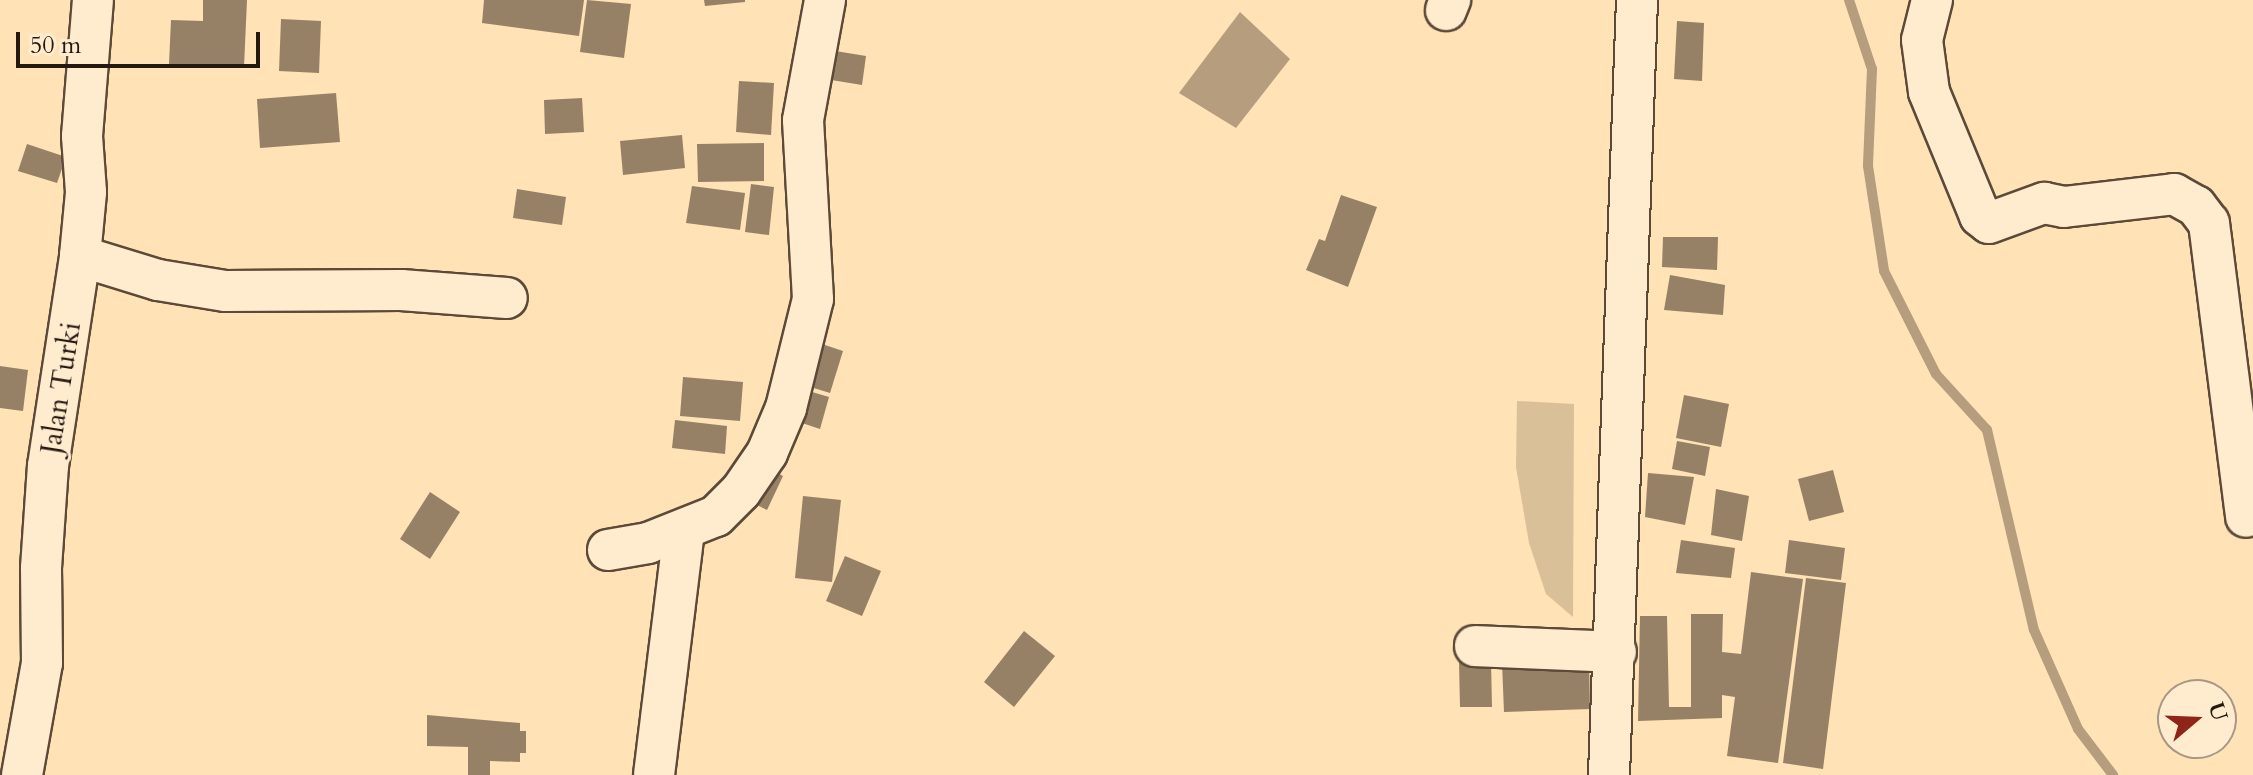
<!DOCTYPE html>
<style>
body{margin:0}
#map{position:relative;width:2253px;height:775px;overflow:hidden;background:#ffe2b5;font-family:Cardo,serif}
div>[style]{position:absolute}
[style*='--x']{left:calc(var(--x)*1px);top:calc(var(--y)*1px);width:calc(var(--w)*1px);rotate:calc(var(--a)*1deg)}
.green>*{inset:0;background:#dac099}
.water>*{inset:0;background:#b59d7d}
.stream>*{height:10px;margin:-5px;padding:0 5px;transform-origin:5px;border-radius:5px;background:#b59d7d}
.building>*{inset:0;background:#968166}
.roads{filter:drop-shadow(2px 0 #5c4a39) drop-shadow(-2px 0 #5c4a39) drop-shadow(0 2px #5c4a39) drop-shadow(0 -2px #5c4a39)}
.minor>*{height:40px;margin:-20px;padding:0 20px;transform-origin:20px;border-radius:20px;background:#ffeccf}
span{translate:-50% -50%;white-space:nowrap;text-align:center;line-height:1.15;-webkit-text-stroke:6px #ffeccf;paint-order:stroke}
.street-label{font-size:28px;color:#251810}
.north{position:absolute;left:2157px;top:679px;width:80px;height:80px;box-sizing:border-box;background:#ffeccf;border:2px solid #a89783;border-radius:50%;rotate:71deg;font-size:22px;font-weight:700;line-height:32px;text-align:center;color:#251810}
.north::after{content:'';display:block;margin:auto;width:28px;height:36px;background:#8f2418;clip-path:polygon(50% 0,100% 100%,50% 72%,0 100%)}
.scale{position:absolute;left:16px;top:32px;width:244px;height:36px;box-sizing:border-box;border:4px solid #251810;border-top:0;padding-left:10px;font-size:24px;line-height:28px;white-space:nowrap;color:#251810;-webkit-text-stroke:6px #ffeccf;paint-order:stroke}
</style>
<div id="map">
<div class="green">
<i style="clip-path:polygon(1517px 401px,1574px 404px,1573px 617px,1546px 594px,1529px 543px,1516px 467px)"></i>
</div>
<div class="water">
<i style="clip-path:polygon(1240px 12px,1290px 59px,1236px 128px,1179px 93px)"></i>
</div>
<div class="stream">
<i style="--x:1849;--y:0;--w:73;--a:71.6"></i>
<i style="--x:1872;--y:69;--w:97;--a:92.4"></i>
<i style="--x:1868;--y:166;--w:106;--a:81.3"></i>
<i style="--x:1884;--y:271;--w:115;--a:63.2"></i>
<i style="--x:1936;--y:374;--w:76;--a:47.7"></i>
<i style="--x:1987;--y:430;--w:205;--a:76.8"></i>
<i style="--x:2034;--y:630;--w:108;--a:66"></i>
<i style="--x:2078;--y:729;--w:58;--a:52.7"></i>
</div>
<div class="building">
<i style="clip-path:polygon(203px 0,247px 0,244px 67px,169px 64px,171px 20px,203px 21px)"></i>
<i style="clip-path:polygon(484px 0,584px 0,579px 36px,482px 23px)"></i>
<i style="clip-path:polygon(587px 0,631px 4px,624px 58px,580px 52px)"></i>
<i style="clip-path:polygon(704px 0,745px 0,745px 2px,705px 6px)"></i>
<i style="clip-path:polygon(281px 19px,321px 21px,319px 73px,279px 71px)"></i>
<i style="clip-path:polygon(1677px 21px,1704px 23px,1702px 81px,1674px 79px)"></i>
<i style="clip-path:polygon(823px 49px,866px 56px,862px 85px,819px 78px)"></i>
<i style="clip-path:polygon(739px 81px,774px 83px,771px 135px,736px 132px)"></i>
<i style="clip-path:polygon(336px 93px,340px 142px,260px 148px,257px 99px)"></i>
<i style="clip-path:polygon(582px 98px,584px 132px,545px 134px,544px 100px)"></i>
<i style="clip-path:polygon(682px 135px,685px 168px,623px 175px,620px 141px)"></i>
<i style="clip-path:polygon(764px 143px,764px 181px,698px 182px,697px 144px)"></i>
<i style="clip-path:polygon(27px 144px,66px 157px,57px 183px,18px 171px)"></i>
<i style="clip-path:polygon(751px 184px,774px 187px,769px 235px,745px 232px)"></i>
<i style="clip-path:polygon(692px 186px,745px 193px,740px 230px,686px 223px)"></i>
<i style="clip-path:polygon(517px 189px,566px 197px,562px 225px,513px 218px)"></i>
<i style="clip-path:polygon(1341px 195px,1377px 207px,1348px 287px,1306px 270px,1319px 239px,1325px 241px)"></i>
<i style="clip-path:polygon(1663px 237px,1718px 237px,1717px 270px,1662px 267px)"></i>
<i style="clip-path:polygon(1670px 275px,1725px 285px,1723px 315px,1664px 310px)"></i>
<i style="clip-path:polygon(816px 342px,843px 351px,830px 393px,804px 385px)"></i>
<i style="clip-path:polygon(0 366px,28px 370px,23px 411px,0 408px)"></i>
<i style="clip-path:polygon(683px 377px,743px 382px,740px 421px,680px 416px)"></i>
<i style="clip-path:polygon(802px 389px,829px 397px,820px 429px,793px 420px)"></i>
<i style="clip-path:polygon(1684px 395px,1729px 404px,1721px 447px,1676px 438px)"></i>
<i style="clip-path:polygon(675px 420px,727px 426px,725px 454px,672px 448px)"></i>
<i style="clip-path:polygon(1677px 441px,1710px 447px,1705px 476px,1672px 469px)"></i>
<i style="clip-path:polygon(762px 465px,783px 476px,767px 510px,745px 499px)"></i>
<i style="clip-path:polygon(1833px 470px,1844px 512px,1809px 521px,1798px 479px)"></i>
<i style="clip-path:polygon(1648px 473px,1694px 477px,1685px 525px,1645px 517px)"></i>
<i style="clip-path:polygon(1716px 489px,1749px 496px,1742px 541px,1711px 535px)"></i>
<i style="clip-path:polygon(430px 492px,460px 512px,430px 559px,400px 539px)"></i>
<i style="clip-path:polygon(803px 496px,841px 500px,832px 582px,795px 578px)"></i>
<i style="clip-path:polygon(1681px 540px,1735px 548px,1731px 578px,1676px 573px)"></i>
<i style="clip-path:polygon(1789px 540px,1845px 548px,1841px 580px,1785px 573px)"></i>
<i style="clip-path:polygon(845px 556px,881px 571px,862px 616px,826px 601px)"></i>
<i style="clip-path:polygon(1751px 572px,1803px 579px,1778px 763px,1727px 756px,1735px 697px,1722px 695px,1722px 718px,1638px 721px,1640px 616px,1667px 616px,1669px 707px,1691px 707px,1691px 614px,1723px 614px,1722px 652px,1741px 654px)"></i>
<i style="clip-path:polygon(1806px 578px,1846px 583px,1823px 769px,1783px 763px)"></i>
<i style="clip-path:polygon(1024px 631px,1055px 656px,1014px 707px,984px 682px)"></i>
<i style="clip-path:polygon(1589px 660px,1590px 709px,1504px 712px,1502px 663px)"></i>
<i style="clip-path:polygon(1491px 661px,1492px 707px,1460px 707px,1459px 662px)"></i>
<i style="clip-path:polygon(427px 715px,520px 723px,520px 731px,526px 731px,526px 753px,520px 753px,520px 762px,490px 761px,490px 775px,468px 775px,468px 747px,427px 746px)"></i>
</div>
<div class="roads">
<div class="minor">
<i style="--x:1932;--y:0;--w:41;--a:104"></i>
<i style="--x:1922;--y:40;--w:52;--a:82.3"></i>
<i style="--x:1929;--y:92;--w:134;--a:67.6"></i>
<i style="--x:1980;--y:216;--w:11;--a:38"></i>
<i style="--x:1989;--y:223;--w:59;--a:-20"></i>
<i style="--x:2044;--y:203;--w:20;--a:11"></i>
<i style="--x:2064;--y:207;--w:111;--a:-6.7"></i>
<i style="--x:2174;--y:194;--w:25;--a:29"></i>
<i style="--x:2196;--y:206;--w:21;--a:53"></i>
<i style="--x:2209;--y:223;--w:296;--a:82.8"></i>
<i style="--x:1446;--y:10;--w:11;--a:-68"></i>
<i style="--x:80;--y:256;--w:82;--a:17.1"></i>
<i style="--x:158;--y:280;--w:68;--a:9.3"></i>
<i style="--x:225;--y:291;--w:176;--a:-0.3"></i>
<i style="--x:401;--y:290;--w:106;--a:4.3"></i>
<i style="--x:608;--y:550;--w:41;--a:-9.9"></i>
<i style="--x:648;--y:543;--w:73;--a:-21.7"></i>
<i style="--x:716;--y:516;--w:35;--a:-45"></i>
<i style="--x:741;--y:491;--w:46;--a:-55.6"></i>
<i style="--x:767;--y:453;--w:49;--a:-67.1"></i>
<i style="--x:786;--y:408;--w:112;--a:-76.1"></i>
<i style="--x:813;--y:299;--w:179;--a:-93.2"></i>
<i style="--x:803;--y:120;--w:122;--a:-79.6"></i>
<i style="--x:1475;--y:646;--w:141;--a:2.4"></i>
<i style="--x:22;--y:775;--w:114;--a:-79.9"></i>
<i style="--x:42;--y:663;--w:95;--a:-90.6"></i>
<i style="--x:41;--y:568;--w:102;--a:-86.1"></i>
<i style="--x:48;--y:466;--w:212;--a:-81.3"></i>
<i style="--x:80;--y:256;--w:64;--a:-84.6"></i>
<i style="--x:86;--y:192;--w:56;--a:-94.1"></i>
<i style="--x:82;--y:136;--w:136;--a:-85.4"></i>
<i style="--x:654;--y:775;--w:246;--a:-83"></i>
<i style="--x:1609;--y:775;--w:776;--a:-87.93"></i>
</div>
</div>
<div class="street-label">
<span style="left:61px;top:388px;rotate:-81deg">Jalan Turki</span>
</div>
<div class="north">U</div>
<div class="scale">50 m</div>
</div>
